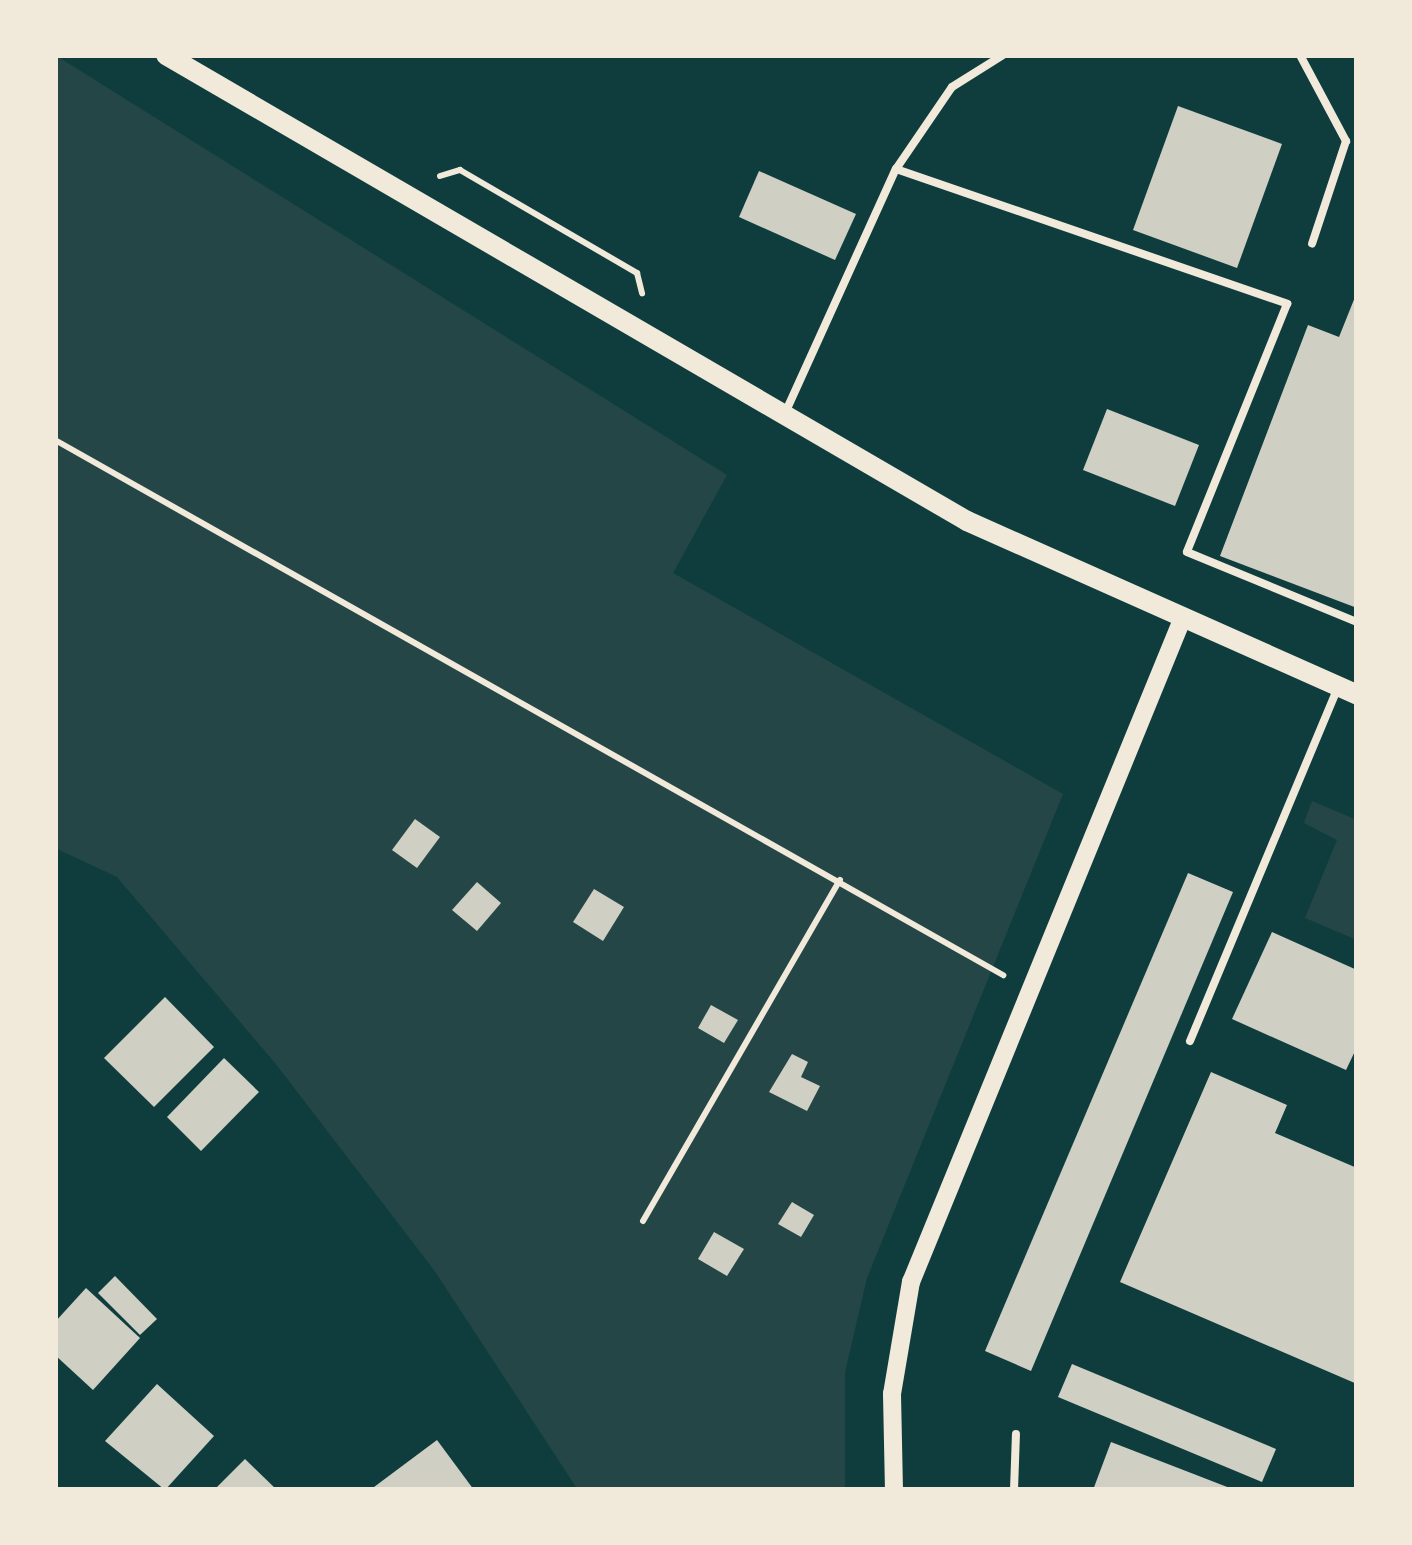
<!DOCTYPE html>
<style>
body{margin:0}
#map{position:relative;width:1412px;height:1545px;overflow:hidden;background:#0f3d3e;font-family:"Varela Round",sans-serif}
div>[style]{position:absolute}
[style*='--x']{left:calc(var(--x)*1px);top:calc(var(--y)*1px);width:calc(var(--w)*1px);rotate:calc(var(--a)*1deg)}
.green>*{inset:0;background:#244646}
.building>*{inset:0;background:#cfcfc3}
.path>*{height:6px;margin:-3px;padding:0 3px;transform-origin:3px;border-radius:3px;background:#f1e9da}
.service>*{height:8px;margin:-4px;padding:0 4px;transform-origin:4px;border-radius:4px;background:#f1e9da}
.tertiary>*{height:18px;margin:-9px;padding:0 9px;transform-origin:9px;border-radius:9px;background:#f1e9da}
.secondary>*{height:20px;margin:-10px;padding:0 10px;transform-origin:10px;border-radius:10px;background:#f1e9da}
span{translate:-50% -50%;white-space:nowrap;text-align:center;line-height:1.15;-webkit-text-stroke:8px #f1e9da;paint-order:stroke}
.frame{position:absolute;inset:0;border:58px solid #f1e9da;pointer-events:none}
</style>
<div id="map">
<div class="green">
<i style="clip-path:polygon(55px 55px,727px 475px,673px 573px,1063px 794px,867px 1278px,845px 1372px,845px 1490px,578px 1490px,434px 1270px,275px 1063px,117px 877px,55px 848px)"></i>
<i style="clip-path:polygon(1312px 801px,1357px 820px,1357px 940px,1305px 918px,1337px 840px,1304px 823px)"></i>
</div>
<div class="building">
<i style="clip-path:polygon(1178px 106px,1282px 144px,1237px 268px,1133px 230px)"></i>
<i style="clip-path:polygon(759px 171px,856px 214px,835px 260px,739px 217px)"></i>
<i style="clip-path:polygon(1357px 292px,1357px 608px,1220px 556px,1308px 325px,1339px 337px)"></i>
<i style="clip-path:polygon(1107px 409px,1199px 445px,1175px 506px,1083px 470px)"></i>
<i style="clip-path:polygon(415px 819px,440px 837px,417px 868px,392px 850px)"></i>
<i style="clip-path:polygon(1188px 873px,1233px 892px,1031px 1371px,985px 1351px)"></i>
<i style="clip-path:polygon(477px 882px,501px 903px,477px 931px,452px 910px)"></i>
<i style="clip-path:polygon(594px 889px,624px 907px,603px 941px,573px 922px)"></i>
<i style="clip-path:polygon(1272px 932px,1357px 970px,1357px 1047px,1346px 1070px,1232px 1019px)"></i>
<i style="clip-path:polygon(165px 997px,214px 1047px,154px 1107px,104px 1058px)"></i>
<i style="clip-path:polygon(711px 1005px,738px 1020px,724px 1043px,698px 1028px)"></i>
<i style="clip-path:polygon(792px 1054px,808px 1062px,801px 1077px,820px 1086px,807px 1111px,769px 1092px)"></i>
<i style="clip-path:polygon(224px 1058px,259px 1092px,201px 1151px,167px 1117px)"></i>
<i style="clip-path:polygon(1211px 1072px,1287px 1105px,1275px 1133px,1357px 1168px,1357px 1384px,1120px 1282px)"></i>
<i style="clip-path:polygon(792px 1202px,814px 1215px,801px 1237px,778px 1224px)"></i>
<i style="clip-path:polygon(714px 1232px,744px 1249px,727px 1276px,698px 1259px)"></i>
<i style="clip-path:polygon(115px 1276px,157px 1319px,140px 1335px,98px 1293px)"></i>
<i style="clip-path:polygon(86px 1288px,140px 1338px,93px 1390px,55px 1355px,55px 1322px)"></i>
<i style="clip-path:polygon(1072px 1364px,1276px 1449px,1262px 1482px,1058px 1397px)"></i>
<i style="clip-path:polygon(157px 1384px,214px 1436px,165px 1490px,105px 1441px)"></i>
<i style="clip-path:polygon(437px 1440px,474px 1490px,370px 1490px)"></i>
<i style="clip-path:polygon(1111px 1442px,1235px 1490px,1093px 1490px)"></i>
<i style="clip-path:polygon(245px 1459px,277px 1490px,214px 1490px)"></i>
</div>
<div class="path">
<i style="--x:440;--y:176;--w:21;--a:-17"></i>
<i style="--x:460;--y:170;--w:205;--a:30.2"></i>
<i style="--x:637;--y:273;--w:21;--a:76"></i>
<i style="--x:55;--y:440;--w:1089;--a:29.44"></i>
<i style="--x:643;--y:1221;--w:394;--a:-60"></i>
</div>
<div class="service">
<i style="--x:1300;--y:55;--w:98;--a:61.9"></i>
<i style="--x:1346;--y:141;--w:108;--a:108.3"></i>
<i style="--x:896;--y:169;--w:414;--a:19"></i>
<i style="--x:1287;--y:304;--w:267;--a:112"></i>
<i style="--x:1187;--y:552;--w:184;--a:22.4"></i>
<i style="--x:786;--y:411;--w:266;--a:-65.6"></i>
<i style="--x:896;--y:169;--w:99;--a:-55.7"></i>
<i style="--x:952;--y:87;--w:60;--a:-32.1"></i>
<i style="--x:1190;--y:1041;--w:384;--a:-67.3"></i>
<i style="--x:1014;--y:1490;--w:56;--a:-88"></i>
</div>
<div class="tertiary">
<i style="--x:894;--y:1490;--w:96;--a:-91.2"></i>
<i style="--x:892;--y:1394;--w:114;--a:-80.4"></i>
<i style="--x:911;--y:1282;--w:713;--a:-67.75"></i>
</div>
<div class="secondary">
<i style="--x:166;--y:55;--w:927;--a:30.19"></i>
<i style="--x:967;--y:521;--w:427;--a:24"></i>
</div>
<div class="frame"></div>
</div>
